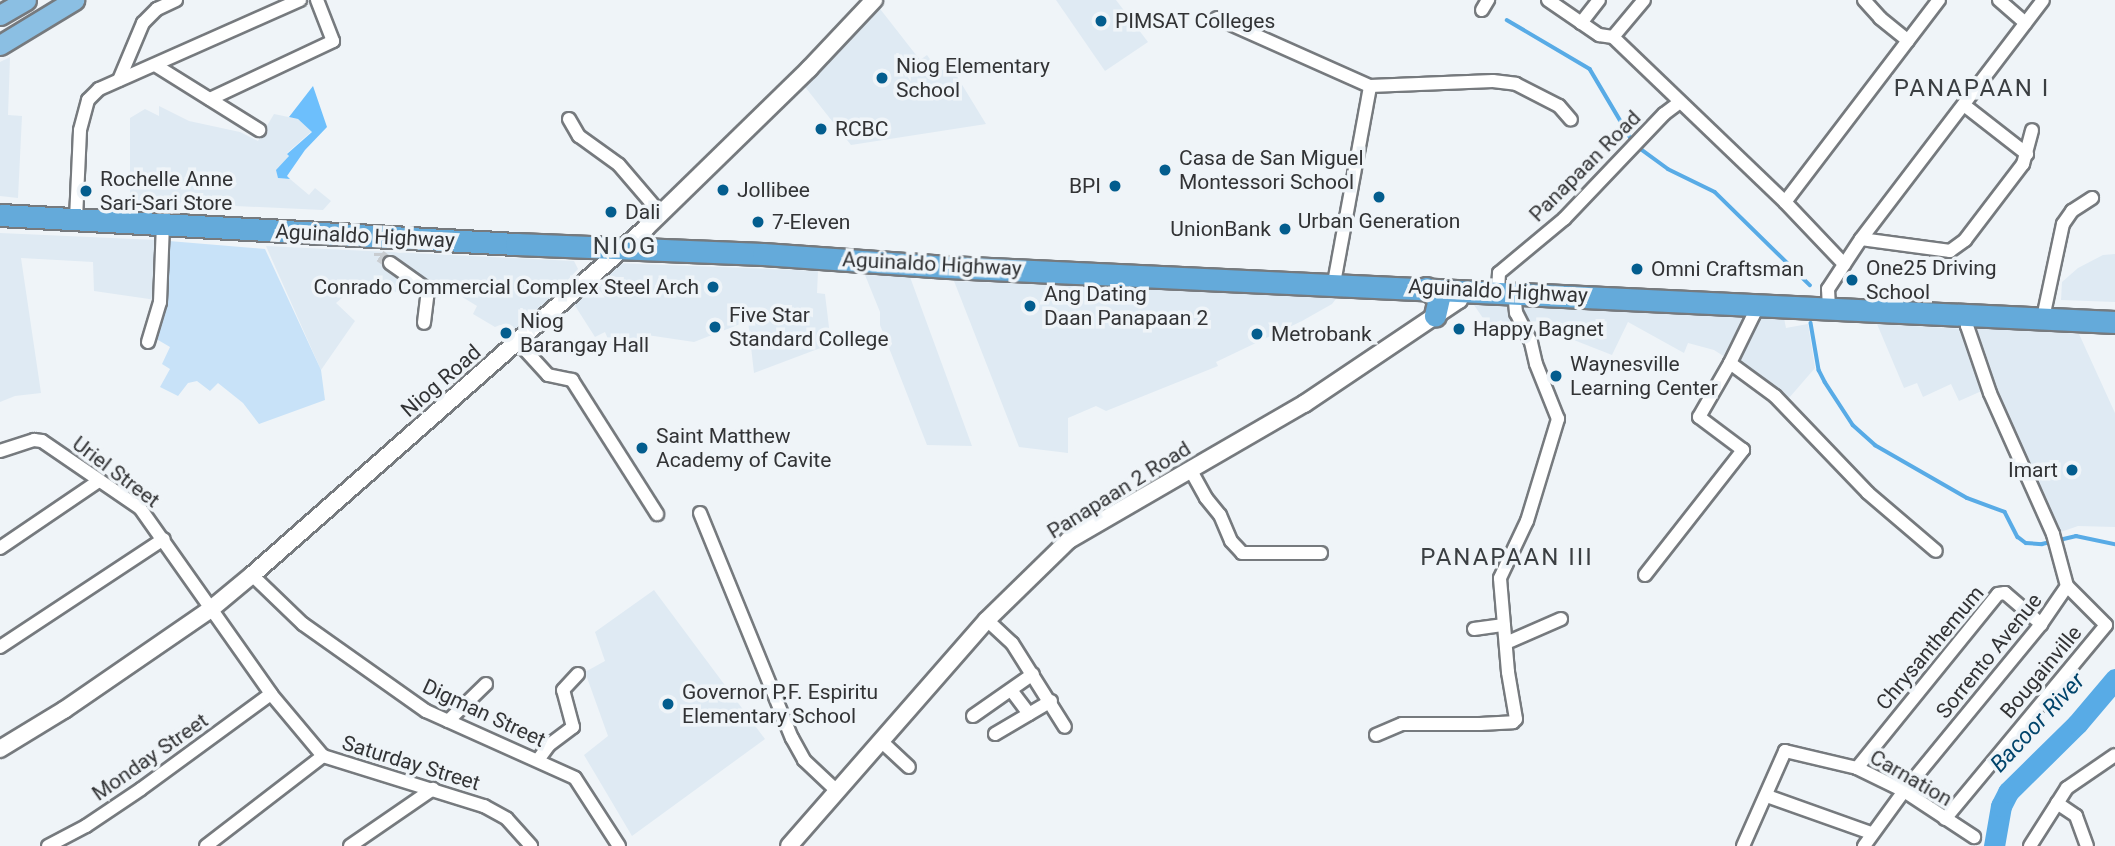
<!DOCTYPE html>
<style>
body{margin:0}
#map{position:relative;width:2115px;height:846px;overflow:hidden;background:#eff4f8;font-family:Roboto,sans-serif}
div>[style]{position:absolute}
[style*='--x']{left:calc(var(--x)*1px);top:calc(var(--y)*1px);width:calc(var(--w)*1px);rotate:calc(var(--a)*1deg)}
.built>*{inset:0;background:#dfeaf3}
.green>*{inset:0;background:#c8e2f8}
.forest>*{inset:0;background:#6dbffc}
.stream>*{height:3.5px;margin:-1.75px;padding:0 1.75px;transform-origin:1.75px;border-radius:1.75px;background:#58abe6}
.river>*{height:21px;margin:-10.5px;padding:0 10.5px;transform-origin:10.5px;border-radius:10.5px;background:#58abe6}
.minor-tunnel>*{height:12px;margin-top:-6px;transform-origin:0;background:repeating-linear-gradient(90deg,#c9cdd1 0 12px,transparent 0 18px)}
.roads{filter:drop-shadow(2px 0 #767a7e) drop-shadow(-2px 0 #767a7e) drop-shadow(0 2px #767a7e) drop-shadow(0 -2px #767a7e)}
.minor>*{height:12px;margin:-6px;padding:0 6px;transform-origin:6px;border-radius:6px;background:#fff}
.tertiary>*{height:16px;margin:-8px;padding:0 8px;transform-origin:8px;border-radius:8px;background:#fff}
.primary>*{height:19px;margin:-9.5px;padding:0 9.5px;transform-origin:9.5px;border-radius:9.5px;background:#8bbfe3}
.trunk>*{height:21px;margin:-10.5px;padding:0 10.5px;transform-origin:10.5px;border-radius:10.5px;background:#64aada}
.dots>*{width:19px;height:19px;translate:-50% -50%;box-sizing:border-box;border:4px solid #eff4f8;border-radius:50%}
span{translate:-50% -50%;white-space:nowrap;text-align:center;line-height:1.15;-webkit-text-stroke:7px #eff4f8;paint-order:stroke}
.poi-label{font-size:21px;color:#323335}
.left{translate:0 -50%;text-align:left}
.right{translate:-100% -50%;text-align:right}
.street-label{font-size:21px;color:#323335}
.water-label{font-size:23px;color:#00446b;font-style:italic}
.quarter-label{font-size:24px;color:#3b3f42;letter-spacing:2px}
</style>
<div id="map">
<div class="built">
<i style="clip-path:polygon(1056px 0,1116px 0,1148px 42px,1105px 71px)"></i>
<i style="clip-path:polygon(877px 5px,920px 60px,927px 55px,939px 72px,950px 65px,986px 124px,851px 145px,802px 83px)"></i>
<i style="clip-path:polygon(10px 57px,8px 115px,22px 116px,18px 198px,0 196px,0 62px)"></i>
<i style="clip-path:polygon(159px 106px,189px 121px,240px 132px,258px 141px,274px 114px,298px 119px,312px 131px,287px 153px,289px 156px,278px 171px,278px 178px,290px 179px,309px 195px,315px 188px,331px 201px,323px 210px,130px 201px,130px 118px,145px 109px,159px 116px)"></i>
<i style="clip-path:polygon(0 233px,157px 240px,156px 300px,94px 291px,93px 262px,21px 258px,41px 393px,15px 396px,0 402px)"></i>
<i style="clip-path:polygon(266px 246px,574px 261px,578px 269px,517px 334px,500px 325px,495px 327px,473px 314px,477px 306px,446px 287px,438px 298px,356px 286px,336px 303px,355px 321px,321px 370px)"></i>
<i style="clip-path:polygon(2115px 254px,2115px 302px,2061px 300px,2062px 282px,2078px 268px,2103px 255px)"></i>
<i style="clip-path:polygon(616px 263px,818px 271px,817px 293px,825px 294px,831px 344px,754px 373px,748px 321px,694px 342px,647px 335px,613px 351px,605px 332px,595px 337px,572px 301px)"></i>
<i style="clip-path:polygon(865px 275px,910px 277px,972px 446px,927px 445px,880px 325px,880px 312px)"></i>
<i style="clip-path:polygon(954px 281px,1168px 290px,1339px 295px,1332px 304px,1302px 321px,1216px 362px,1218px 366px,1106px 411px,1096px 406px,1068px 418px,1068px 453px,1019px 447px)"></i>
<i style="clip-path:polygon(1474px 305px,1784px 318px,1786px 328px,1808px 324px,1815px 368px,1789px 398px,1714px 350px,1688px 343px,1684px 353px,1628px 322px,1612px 355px,1528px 322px,1509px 332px,1501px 320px,1489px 327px)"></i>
<i style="clip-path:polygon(1877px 324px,1964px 329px,1984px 390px,1959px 401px,1951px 384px,1923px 397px,1917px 383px,1904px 388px)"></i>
<i style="clip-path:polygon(2004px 328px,2079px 334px,2115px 413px,2115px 527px,2078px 526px,2058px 533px,1985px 367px,1973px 329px)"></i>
<i style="clip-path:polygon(654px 590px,765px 739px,632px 836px,584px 755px,608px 736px,585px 672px,605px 661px,595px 632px)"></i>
</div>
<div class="green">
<i style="clip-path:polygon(157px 240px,265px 249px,321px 370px,325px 400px,259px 424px,243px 403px,218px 383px,210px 391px,197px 381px,188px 383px,178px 396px,160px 387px,170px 369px,162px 364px,170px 347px,153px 337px)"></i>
</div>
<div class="forest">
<i style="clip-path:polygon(313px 86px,327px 127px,305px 150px,287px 176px,290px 179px,278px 178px,276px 170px,289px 156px,287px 154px,312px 132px,298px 119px,289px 117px)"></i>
</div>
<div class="stream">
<i style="--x:1507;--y:20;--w:96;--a:30.6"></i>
<i style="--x:1590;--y:69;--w:82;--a:59.4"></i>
<i style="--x:1638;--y:147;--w:37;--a:36"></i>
<i style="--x:1668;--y:169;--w:52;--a:26.1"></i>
<i style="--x:1715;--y:192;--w:133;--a:44.4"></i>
<i style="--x:1811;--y:323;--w:48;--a:80.3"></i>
<i style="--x:1819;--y:370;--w:13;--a:63"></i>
<i style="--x:1825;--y:382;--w:51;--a:56.9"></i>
<i style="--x:1853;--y:425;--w:30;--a:42"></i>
<i style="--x:1875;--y:445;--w:106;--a:29.9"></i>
<i style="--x:1967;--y:498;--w:40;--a:20.2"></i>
<i style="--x:2005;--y:512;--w:28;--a:63"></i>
<i style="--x:2018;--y:537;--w:10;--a:37"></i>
<i style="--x:2026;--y:543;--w:16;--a:4"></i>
<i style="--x:2042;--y:544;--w:35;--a:-13"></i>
<i style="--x:2076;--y:536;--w:40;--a:12"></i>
</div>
<div class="river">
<i style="--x:1994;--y:846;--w:41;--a:-80.1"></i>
<i style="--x:2001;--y:806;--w:16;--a:-63"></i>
<i style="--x:2008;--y:792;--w:97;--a:-44.6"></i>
<i style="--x:2077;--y:724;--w:59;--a:-49.8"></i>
</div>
<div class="minor-tunnel">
<i style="--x:380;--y:253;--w:3;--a:90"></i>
<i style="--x:380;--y:256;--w:12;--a:35"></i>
</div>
<div class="roads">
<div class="minor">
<i style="--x:1548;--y:0;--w:62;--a:34.5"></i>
<i style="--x:1599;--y:35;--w:14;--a:8"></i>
<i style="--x:1613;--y:37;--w:238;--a:43.8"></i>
<i style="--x:1785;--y:202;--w:86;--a:46.4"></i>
<i style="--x:1864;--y:0;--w:24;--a:48"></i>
<i style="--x:1880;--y:18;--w:36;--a:39"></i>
<i style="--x:1999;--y:0;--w:35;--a:41"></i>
<i style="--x:1482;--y:10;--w:12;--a:-59"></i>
<i style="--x:1217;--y:18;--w:167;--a:24"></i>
<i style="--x:1370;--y:86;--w:123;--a:-2.3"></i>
<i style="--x:1493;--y:81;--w:23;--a:7"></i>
<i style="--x:1516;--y:84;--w:48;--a:27.1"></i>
<i style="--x:1559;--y:106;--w:18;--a:49"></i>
<i style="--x:1581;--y:23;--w:29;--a:-52"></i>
<i style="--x:1613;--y:37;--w:48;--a:-50"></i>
<i style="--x:155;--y:65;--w:123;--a:32"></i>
<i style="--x:119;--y:80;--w:62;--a:-67.2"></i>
<i style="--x:143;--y:23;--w:20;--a:-45"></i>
<i style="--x:157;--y:9;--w:21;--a:-25"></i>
<i style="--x:210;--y:99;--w:136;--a:-25.2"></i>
<i style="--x:333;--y:41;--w:44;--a:-111.3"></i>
<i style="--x:1964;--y:105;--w:80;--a:37.9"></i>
<i style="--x:569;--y:119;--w:20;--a:60"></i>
<i style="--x:579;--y:136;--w:49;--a:35.9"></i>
<i style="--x:619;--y:165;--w:65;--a:49.4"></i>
<i style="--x:1785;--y:202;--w:254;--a:-52.7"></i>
<i style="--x:76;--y:219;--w:89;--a:-87.4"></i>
<i style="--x:80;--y:130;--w:31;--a:-75"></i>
<i style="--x:88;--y:100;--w:16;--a:-45"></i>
<i style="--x:99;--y:89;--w:220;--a:-23.9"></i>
<i style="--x:1861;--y:239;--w:90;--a:7.7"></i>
<i style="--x:1950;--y:251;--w:19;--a:-36"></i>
<i style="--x:1965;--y:240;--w:96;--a:-52.7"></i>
<i style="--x:2023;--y:164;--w:35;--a:-75"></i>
<i style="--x:390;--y:263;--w:47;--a:35.4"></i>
<i style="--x:428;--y:290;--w:33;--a:97"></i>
<i style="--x:1334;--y:283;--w:200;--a:-79.6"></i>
<i style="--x:1498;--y:292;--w:19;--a:-87"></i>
<i style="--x:1499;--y:273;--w:85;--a:-39.7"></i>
<i style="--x:1564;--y:219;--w:145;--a:-46.4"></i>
<i style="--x:1664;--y:114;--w:20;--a:-37"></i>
<i style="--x:1754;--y:302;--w:12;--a:90"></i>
<i style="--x:1754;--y:314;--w:55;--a:116.1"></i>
<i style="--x:1730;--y:363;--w:56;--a:36.3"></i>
<i style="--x:1775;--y:396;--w:134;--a:46.2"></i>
<i style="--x:1868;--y:493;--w:89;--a:40.5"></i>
<i style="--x:1829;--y:308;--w:19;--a:-93"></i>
<i style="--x:1828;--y:289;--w:60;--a:-56.6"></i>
<i style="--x:1861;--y:239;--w:300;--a:-52.7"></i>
<i style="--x:2043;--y:318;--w:96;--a:-78"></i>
<i style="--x:2063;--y:224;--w:16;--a:-55"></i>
<i style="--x:2072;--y:211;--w:24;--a:-33"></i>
<i style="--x:517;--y:341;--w:46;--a:47.6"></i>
<i style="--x:548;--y:375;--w:25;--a:12"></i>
<i style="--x:572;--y:380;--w:159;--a:57.6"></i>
<i style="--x:148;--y:342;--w:42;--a:-73.3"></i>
<i style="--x:160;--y:302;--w:79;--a:-87.8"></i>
<i style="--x:0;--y:451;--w:36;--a:-18"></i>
<i style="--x:34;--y:440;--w:8;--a:7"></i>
<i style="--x:42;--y:441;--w:119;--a:34.4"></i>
<i style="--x:140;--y:508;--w:228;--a:54.8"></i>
<i style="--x:271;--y:694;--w:81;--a:50"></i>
<i style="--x:323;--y:756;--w:169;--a:17.3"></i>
<i style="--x:484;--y:806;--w:26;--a:29"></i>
<i style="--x:507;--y:819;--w:36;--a:48"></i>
<i style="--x:1190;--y:469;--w:33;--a:61"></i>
<i style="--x:1206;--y:498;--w:22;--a:51"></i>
<i style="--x:1220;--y:515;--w:28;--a:67"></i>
<i style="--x:1231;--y:541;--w:16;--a:47"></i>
<i style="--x:1242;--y:553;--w:79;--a:0"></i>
<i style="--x:700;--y:513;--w:243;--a:67.8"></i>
<i style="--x:792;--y:738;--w:25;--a:61"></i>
<i style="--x:804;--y:760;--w:45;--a:43.2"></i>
<i style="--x:0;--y:548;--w:117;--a:-34.2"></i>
<i style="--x:252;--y:575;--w:71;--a:43.9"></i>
<i style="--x:303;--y:624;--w:151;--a:35.3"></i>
<i style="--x:426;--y:711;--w:163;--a:24.2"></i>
<i style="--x:575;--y:778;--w:81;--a:57.1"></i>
<i style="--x:1645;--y:575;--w:159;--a:-51.9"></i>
<i style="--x:1743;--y:450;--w:55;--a:-143.1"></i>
<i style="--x:1699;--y:417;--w:62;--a:-60.1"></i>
<i style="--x:987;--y:620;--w:34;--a:43"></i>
<i style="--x:1012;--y:643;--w:99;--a:57.8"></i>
<i style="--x:1474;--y:629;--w:30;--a:-8"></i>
<i style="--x:1506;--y:643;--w:60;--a:-23.6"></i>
<i style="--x:0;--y:647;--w:196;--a:-33.4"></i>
<i style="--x:1011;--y:690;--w:30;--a:53"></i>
<i style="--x:973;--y:716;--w:73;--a:-35"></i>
<i style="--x:448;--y:721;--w:53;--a:-44.2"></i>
<i style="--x:995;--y:734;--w:65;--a:-30.5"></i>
<i style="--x:1376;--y:735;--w:28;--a:-23"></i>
<i style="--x:1402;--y:724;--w:78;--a:0"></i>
<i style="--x:1480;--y:724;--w:33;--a:-3"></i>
<i style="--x:1513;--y:722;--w:4;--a:-45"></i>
<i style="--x:1516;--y:719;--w:48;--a:-99.7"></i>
<i style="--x:1508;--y:672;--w:94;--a:-94.9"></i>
<i style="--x:1500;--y:578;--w:63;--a:-64.7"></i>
<i style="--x:1527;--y:521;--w:107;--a:-73.1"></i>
<i style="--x:1558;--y:419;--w:59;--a:-111.8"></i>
<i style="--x:1536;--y:364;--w:23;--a:-103"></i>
<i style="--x:1531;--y:342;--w:33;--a:-117"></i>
<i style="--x:1516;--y:313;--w:21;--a:-95"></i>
<i style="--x:881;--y:741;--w:38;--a:43"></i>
<i style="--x:538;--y:760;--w:19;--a:-54"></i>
<i style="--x:549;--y:745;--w:30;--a:-37"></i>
<i style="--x:573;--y:727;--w:38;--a:-105"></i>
<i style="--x:563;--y:690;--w:22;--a:-47"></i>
<i style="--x:1857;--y:768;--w:224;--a:-51"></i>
<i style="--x:1998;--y:594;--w:7;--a:-8"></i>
<i style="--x:2005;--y:593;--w:48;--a:40.7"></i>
<i style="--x:1767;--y:796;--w:110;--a:19.6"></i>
<i style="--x:2057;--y:803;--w:23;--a:34"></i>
<i style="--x:2076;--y:816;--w:32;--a:70"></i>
<i style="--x:1945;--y:819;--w:252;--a:-50.3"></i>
<i style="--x:2106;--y:625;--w:55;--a:-135"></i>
<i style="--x:48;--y:846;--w:43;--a:-27.8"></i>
<i style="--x:86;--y:826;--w:66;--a:-33.9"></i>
<i style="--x:141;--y:789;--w:161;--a:-36.2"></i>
<i style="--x:206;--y:846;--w:148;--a:-37.6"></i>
<i style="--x:350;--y:846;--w:101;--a:-34.5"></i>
<i style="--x:1743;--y:846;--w:104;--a:-66.1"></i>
<i style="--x:1785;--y:751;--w:74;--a:13.3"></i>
<i style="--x:1857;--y:768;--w:52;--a:26.1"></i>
<i style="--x:1904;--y:791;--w:84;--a:33.3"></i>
<i style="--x:1864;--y:846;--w:68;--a:-54"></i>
<i style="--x:1904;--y:791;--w:216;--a:-50.6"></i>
<i style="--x:2041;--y:624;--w:46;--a:-55.6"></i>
<i style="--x:2067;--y:586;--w:54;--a:-105.1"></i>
<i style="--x:2053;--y:534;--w:154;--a:-114.1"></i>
<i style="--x:1990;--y:393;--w:71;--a:-108.9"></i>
<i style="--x:1967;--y:326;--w:11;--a:-90"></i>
<i style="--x:2030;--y:846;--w:69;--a:-57.5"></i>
<i style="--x:2067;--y:788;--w:58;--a:-34.5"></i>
</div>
<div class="tertiary">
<i style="--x:0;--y:749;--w:75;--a:-31.4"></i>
<i style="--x:64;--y:710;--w:178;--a:-34.5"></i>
<i style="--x:211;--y:609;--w:53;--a:-39.7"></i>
<i style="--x:252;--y:575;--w:525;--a:-41.37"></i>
<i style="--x:646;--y:228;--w:228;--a:-44.3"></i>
<i style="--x:809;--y:69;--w:95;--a:-46.7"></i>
<i style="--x:789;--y:846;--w:300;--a:-48.8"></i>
<i style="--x:987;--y:620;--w:115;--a:-44.3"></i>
<i style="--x:1069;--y:540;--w:272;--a:-30.1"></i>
<i style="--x:1304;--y:404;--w:187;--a:-33.9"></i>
<i style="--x:1459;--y:300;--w:10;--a:-84"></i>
</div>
<div class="primary">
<i style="--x:0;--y:15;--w:30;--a:-30"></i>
<i style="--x:0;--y:45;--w:87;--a:-31.3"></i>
</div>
<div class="trunk">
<i style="--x:0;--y:215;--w:517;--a:3.22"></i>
<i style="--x:516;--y:244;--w:247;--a:2.3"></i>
<i style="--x:763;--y:254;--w:185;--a:4"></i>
<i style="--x:948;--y:267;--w:1168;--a:2.7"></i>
<i style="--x:1426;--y:288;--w:16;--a:38"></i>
<i style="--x:1439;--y:298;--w:18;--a:103"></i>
</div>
</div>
<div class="dots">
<i style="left:1101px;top:21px;background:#035d8e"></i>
<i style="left:882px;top:78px;background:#035d8e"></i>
<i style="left:821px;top:129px;background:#035d8e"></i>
<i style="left:1165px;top:170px;background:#035d8e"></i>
<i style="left:1115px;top:186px;background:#035d8e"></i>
<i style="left:723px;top:190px;background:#035d8e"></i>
<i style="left:86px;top:191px;background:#035d8e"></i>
<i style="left:1379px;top:197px;background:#035d8e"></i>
<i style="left:611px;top:212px;background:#035d8e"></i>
<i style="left:758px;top:222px;background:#035d8e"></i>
<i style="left:1285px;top:229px;background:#035d8e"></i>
<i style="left:1637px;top:269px;background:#035d8e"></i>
<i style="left:1852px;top:280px;background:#035d8e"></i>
<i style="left:713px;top:287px;background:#035d8e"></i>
<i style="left:1030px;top:306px;background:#035d8e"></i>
<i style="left:715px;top:327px;background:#035d8e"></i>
<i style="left:1459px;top:329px;background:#035d8e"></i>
<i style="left:506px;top:333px;background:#035d8e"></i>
<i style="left:1257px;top:334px;background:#035d8e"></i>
<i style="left:1556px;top:376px;background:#035d8e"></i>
<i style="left:642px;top:448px;background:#035d8e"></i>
<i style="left:2072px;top:470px;background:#035d8e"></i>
<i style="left:668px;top:704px;background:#035d8e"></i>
</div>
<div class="poi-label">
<span class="left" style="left:1115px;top:21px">PIMSAT Colleges</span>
<span class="left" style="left:896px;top:78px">Niog Elementary<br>School</span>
<span class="left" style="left:835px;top:129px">RCBC</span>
<span class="left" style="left:1179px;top:170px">Casa de San Miguel<br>Montessori School</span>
<span class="left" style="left:100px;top:191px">Rochelle Anne<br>Sari-Sari Store</span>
<span class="right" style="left:1101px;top:186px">BPI</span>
<span class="left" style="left:737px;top:190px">Jollibee</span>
<span class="left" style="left:625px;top:212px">Dali</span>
<span style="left:1379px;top:221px">Urban Generation</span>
<span class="left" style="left:772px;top:222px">7-Eleven</span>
<span class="right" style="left:1271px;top:229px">UnionBank</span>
<span class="left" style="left:1866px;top:280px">One25 Driving<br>School</span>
<span class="left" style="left:1651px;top:269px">Omni Craftsman</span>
<span class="right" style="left:699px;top:287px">Conrado Commercial Complex Steel Arch</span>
<span class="left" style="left:1044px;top:306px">Ang Dating<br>Daan Panapaan 2</span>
<span class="left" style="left:729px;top:327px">Five Star<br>Standard College</span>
<span class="left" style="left:520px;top:333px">Niog<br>Barangay Hall</span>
<span class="left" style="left:1473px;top:329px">Happy Bagnet</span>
<span class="left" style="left:1271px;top:334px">Metrobank</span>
<span class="left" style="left:1570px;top:376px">Waynesville<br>Learning Center</span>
<span class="left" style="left:656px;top:448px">Saint Matthew<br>Academy of Cavite</span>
<span class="right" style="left:2058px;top:470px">Imart</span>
<span class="left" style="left:682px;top:704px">Governor P.F. Espiritu<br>Elementary School</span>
</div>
<div class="street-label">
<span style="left:1585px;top:166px;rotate:-45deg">Panapaan Road</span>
<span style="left:365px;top:236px;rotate:3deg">Aguinaldo Highway</span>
<span style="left:932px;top:264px;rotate:3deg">Aguinaldo Highway</span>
<span style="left:1498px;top:291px;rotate:3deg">Aguinaldo Highway</span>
<span style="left:441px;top:381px;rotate:-41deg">Niog Road</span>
<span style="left:116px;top:472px;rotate:37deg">Uriel Street</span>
<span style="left:1119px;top:490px;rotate:-32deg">Panapaan 2 Road</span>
<span style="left:1930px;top:648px;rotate:-50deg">Chrysanthemum</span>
<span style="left:1989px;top:656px;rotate:-51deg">Sorrento Avenue</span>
<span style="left:2041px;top:672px;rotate:-50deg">Bougainville</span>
<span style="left:484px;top:713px;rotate:25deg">Digman Street</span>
<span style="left:150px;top:757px;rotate:-35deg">Monday Street</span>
<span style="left:411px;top:763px;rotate:17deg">Saturday Street</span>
<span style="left:1911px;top:778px;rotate:30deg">Carnation</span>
</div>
<div class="water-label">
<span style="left:2038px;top:723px;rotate:-47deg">Bacoor River</span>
</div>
<div class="quarter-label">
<span style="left:1972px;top:89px">PANAPAAN I</span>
<span style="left:625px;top:247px">NIOG</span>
<span style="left:1507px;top:558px">PANAPAAN III</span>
</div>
</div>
